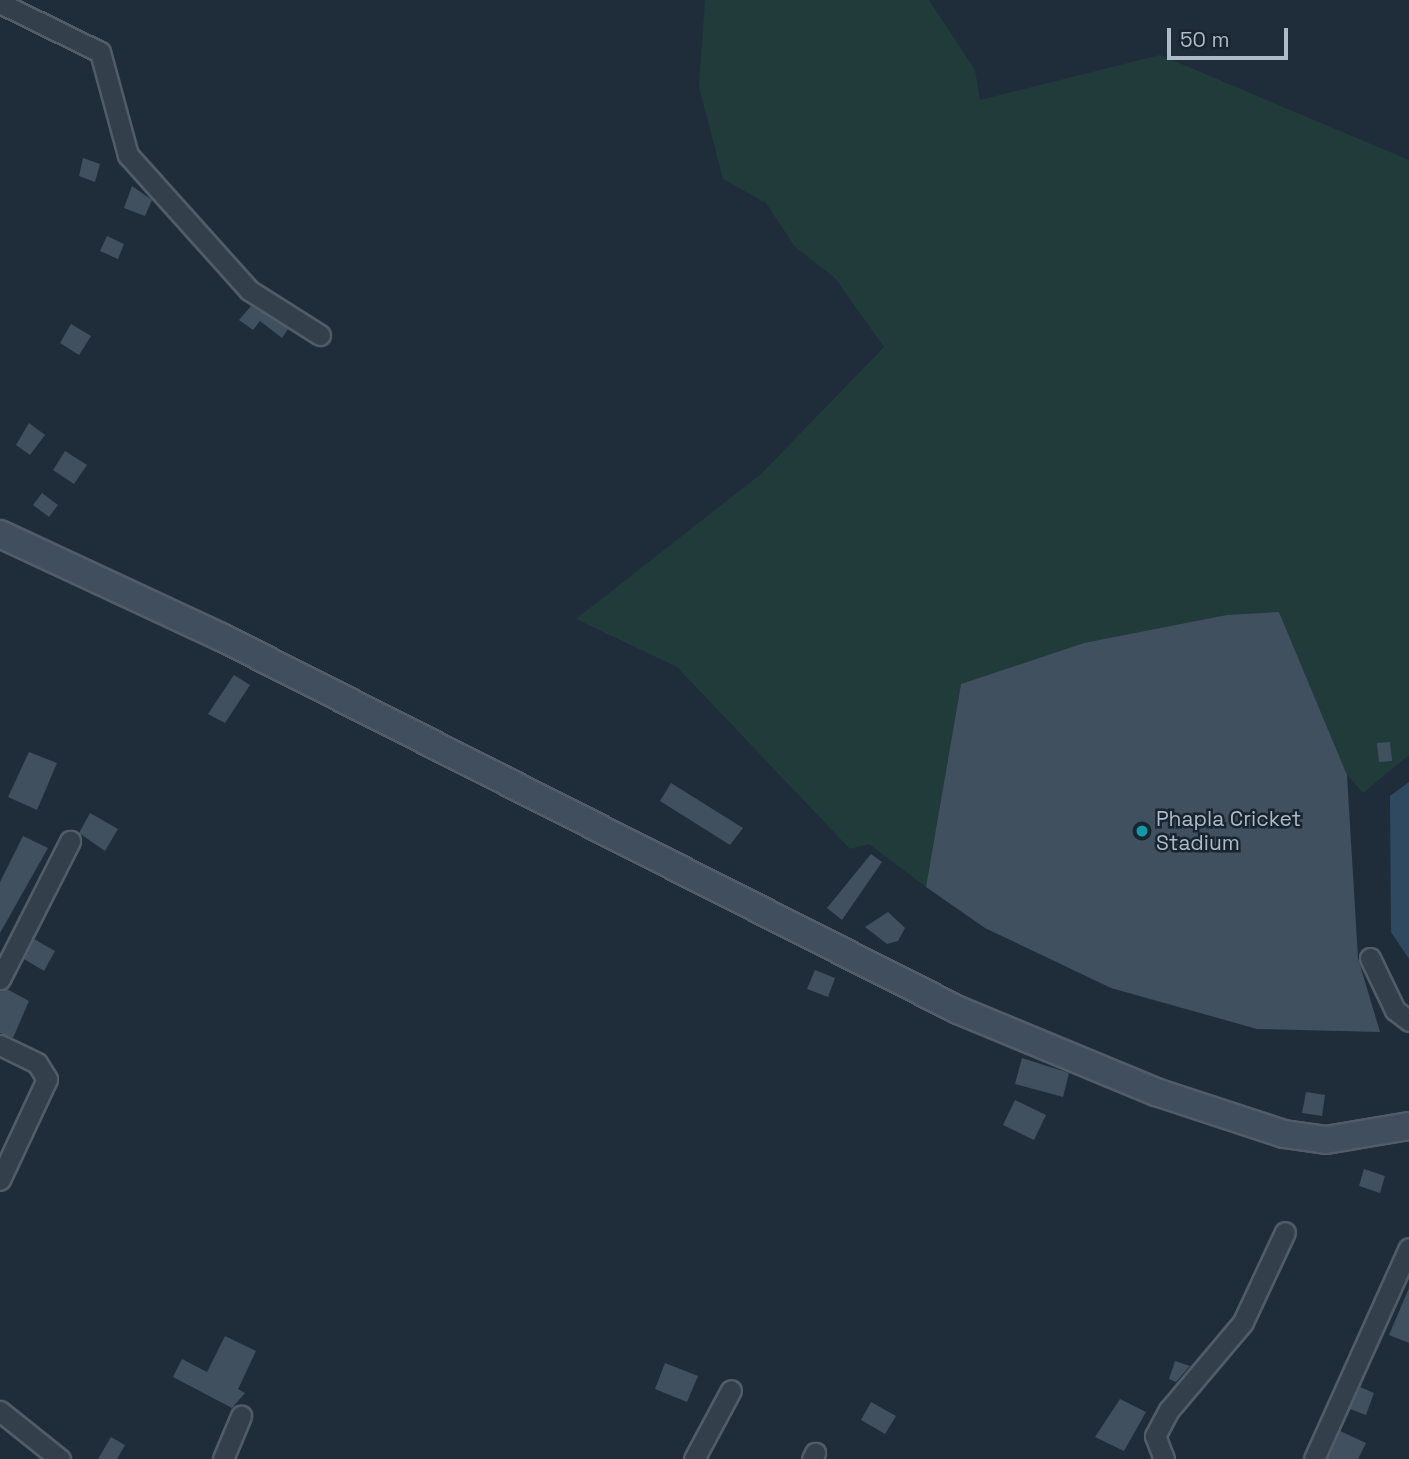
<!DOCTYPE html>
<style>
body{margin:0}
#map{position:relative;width:1409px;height:1459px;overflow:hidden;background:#1f2d3a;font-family:"Space Grotesk",sans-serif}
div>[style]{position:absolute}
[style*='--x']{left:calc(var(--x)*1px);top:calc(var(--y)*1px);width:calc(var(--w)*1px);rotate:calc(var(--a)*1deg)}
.green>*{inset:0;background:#213b3b}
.water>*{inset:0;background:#2f4961}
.building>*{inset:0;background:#40505f}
.roads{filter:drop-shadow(2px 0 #505d68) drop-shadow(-2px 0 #505d68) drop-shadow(0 2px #505d68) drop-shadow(0 -2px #505d68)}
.street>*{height:19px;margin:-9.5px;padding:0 9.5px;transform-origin:9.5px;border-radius:9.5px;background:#333f4a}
.secondary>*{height:26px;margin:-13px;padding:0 13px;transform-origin:13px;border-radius:13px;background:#414e5e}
.dots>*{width:19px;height:19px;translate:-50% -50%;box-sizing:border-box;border:4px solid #18242f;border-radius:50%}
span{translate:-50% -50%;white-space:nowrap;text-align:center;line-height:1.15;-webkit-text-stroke:5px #18242f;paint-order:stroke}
.poi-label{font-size:21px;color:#adbac7}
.left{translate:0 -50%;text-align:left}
.scale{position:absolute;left:1167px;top:28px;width:121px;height:32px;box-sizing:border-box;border:4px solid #adbac7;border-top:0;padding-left:9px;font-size:21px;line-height:24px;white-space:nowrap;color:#adbac7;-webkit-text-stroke:5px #18242f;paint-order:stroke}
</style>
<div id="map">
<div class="green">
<i style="clip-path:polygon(705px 0,929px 0,975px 70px,980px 100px,1160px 55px,1409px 160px,1409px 755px,1363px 793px,1347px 775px,1279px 612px,1085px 643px,961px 684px,926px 887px,869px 844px,850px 849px,677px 667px,576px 619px,761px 474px,884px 347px,835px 278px,795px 247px,766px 203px,723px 179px,699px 87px)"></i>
</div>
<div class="water">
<i style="clip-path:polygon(1409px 782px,1409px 959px,1391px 932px,1390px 796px)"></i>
</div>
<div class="building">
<i style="clip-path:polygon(83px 158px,100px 164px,95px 182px,79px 176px)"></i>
<i style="clip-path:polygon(132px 186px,152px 200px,145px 216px,124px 208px)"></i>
<i style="clip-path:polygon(107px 236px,124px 244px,118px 259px,100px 251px)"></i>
<i style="clip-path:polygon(251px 306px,288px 329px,282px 338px,260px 321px,253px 330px,239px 320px)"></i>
<i style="clip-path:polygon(71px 324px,91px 336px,79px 355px,60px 343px)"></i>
<i style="clip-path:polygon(29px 423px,45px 435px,30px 455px,16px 445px)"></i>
<i style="clip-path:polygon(65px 451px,87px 465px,74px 484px,53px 470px)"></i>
<i style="clip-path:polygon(42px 493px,58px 505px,49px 517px,33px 505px)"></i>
<i style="clip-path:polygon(1279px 612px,1347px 775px,1358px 958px,1380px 1032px,1257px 1029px,1111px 988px,985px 928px,926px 887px,961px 684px,1084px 643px,1227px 615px)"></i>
<i style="clip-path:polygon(234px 675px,250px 685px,225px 723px,208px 714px)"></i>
<i style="clip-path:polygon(1390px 742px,1392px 761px,1379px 762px,1377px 743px)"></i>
<i style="clip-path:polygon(29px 752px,57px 763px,37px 810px,8px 797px)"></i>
<i style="clip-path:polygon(671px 783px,743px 828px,730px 845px,660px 801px)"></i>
<i style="clip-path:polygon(90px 813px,118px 829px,105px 851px,79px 833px)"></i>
<i style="clip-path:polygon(23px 836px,48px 848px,0 933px,0 882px)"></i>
<i style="clip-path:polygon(871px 854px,882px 862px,842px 920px,827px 908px)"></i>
<i style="clip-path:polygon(888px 912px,905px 928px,898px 941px,887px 944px,865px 927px)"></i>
<i style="clip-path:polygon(34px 939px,55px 951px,44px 971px,24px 959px)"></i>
<i style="clip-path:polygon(815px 970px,835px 978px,828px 997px,807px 989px)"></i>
<i style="clip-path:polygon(7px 989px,29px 1001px,13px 1038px,0 1033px,0 991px)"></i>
<i style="clip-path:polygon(1022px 1058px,1069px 1073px,1063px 1097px,1015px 1084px)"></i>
<i style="clip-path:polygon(1306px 1092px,1325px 1095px,1322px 1116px,1302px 1113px)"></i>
<i style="clip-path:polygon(1015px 1100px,1046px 1115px,1034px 1140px,1003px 1125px)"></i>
<i style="clip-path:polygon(1364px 1169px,1385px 1176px,1380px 1193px,1359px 1186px)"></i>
<i style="clip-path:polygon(1409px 1288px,1409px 1343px,1389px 1335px)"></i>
<i style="clip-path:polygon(225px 1336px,256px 1351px,238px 1389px,245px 1393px,232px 1408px,173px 1377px,182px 1359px,207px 1372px)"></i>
<i style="clip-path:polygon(1175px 1361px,1190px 1366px,1176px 1382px,1169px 1379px)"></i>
<i style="clip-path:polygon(665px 1363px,698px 1376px,687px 1402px,655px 1389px)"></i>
<i style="clip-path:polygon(1360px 1387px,1374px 1393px,1366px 1415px,1350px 1409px)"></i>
<i style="clip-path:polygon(1120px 1399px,1146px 1412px,1124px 1451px,1095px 1437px)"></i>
<i style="clip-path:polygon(871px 1402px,896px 1416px,885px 1434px,861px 1420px)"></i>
<i style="clip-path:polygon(1340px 1431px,1366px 1443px,1358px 1459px,1327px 1459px)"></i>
<i style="clip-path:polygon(111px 1437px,125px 1445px,117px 1459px,98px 1459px)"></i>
</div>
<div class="roads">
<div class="street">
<i style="--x:0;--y:3;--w:111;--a:26.1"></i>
<i style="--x:100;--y:52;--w:107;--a:74.8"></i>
<i style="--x:128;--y:155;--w:181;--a:48.1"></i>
<i style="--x:249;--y:290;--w:84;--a:32.4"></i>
<i style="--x:1370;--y:958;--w:58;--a:64.3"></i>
<i style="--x:1395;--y:1010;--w:18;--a:38"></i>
<i style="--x:0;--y:979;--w:155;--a:-63.1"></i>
<i style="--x:0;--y:1045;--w:41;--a:25.9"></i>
<i style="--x:37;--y:1063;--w:19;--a:58"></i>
<i style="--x:47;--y:1079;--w:111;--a:115"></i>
<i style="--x:0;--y:1411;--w:77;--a:38.7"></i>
<i style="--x:223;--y:1459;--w:47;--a:-67.3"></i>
<i style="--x:694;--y:1459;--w:78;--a:-61.8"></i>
<i style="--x:812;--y:1459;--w:7;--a:-63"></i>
<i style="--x:1164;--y:1459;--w:25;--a:-111"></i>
<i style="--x:1155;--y:1436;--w:30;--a:-62"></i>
<i style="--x:1169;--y:1410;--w:115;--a:-49.9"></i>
<i style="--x:1243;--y:1322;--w:99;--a:-65"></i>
<i style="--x:1314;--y:1459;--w:231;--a:-65.8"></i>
</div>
<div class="secondary">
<i style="--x:0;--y:534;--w:244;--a:25"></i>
<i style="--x:221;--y:637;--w:826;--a:26.84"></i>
<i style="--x:958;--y:1010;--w:214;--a:22.5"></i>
<i style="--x:1156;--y:1092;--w:135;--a:18.2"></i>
<i style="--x:1284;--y:1134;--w:42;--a:8.1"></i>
<i style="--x:1326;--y:1140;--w:84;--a:-9.6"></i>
</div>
</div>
<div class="dots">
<i style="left:1142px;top:831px;background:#0f9aa8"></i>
</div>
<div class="poi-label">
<span class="left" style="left:1156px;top:831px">Phapla Cricket<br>Stadium</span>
</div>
<div class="scale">50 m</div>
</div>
